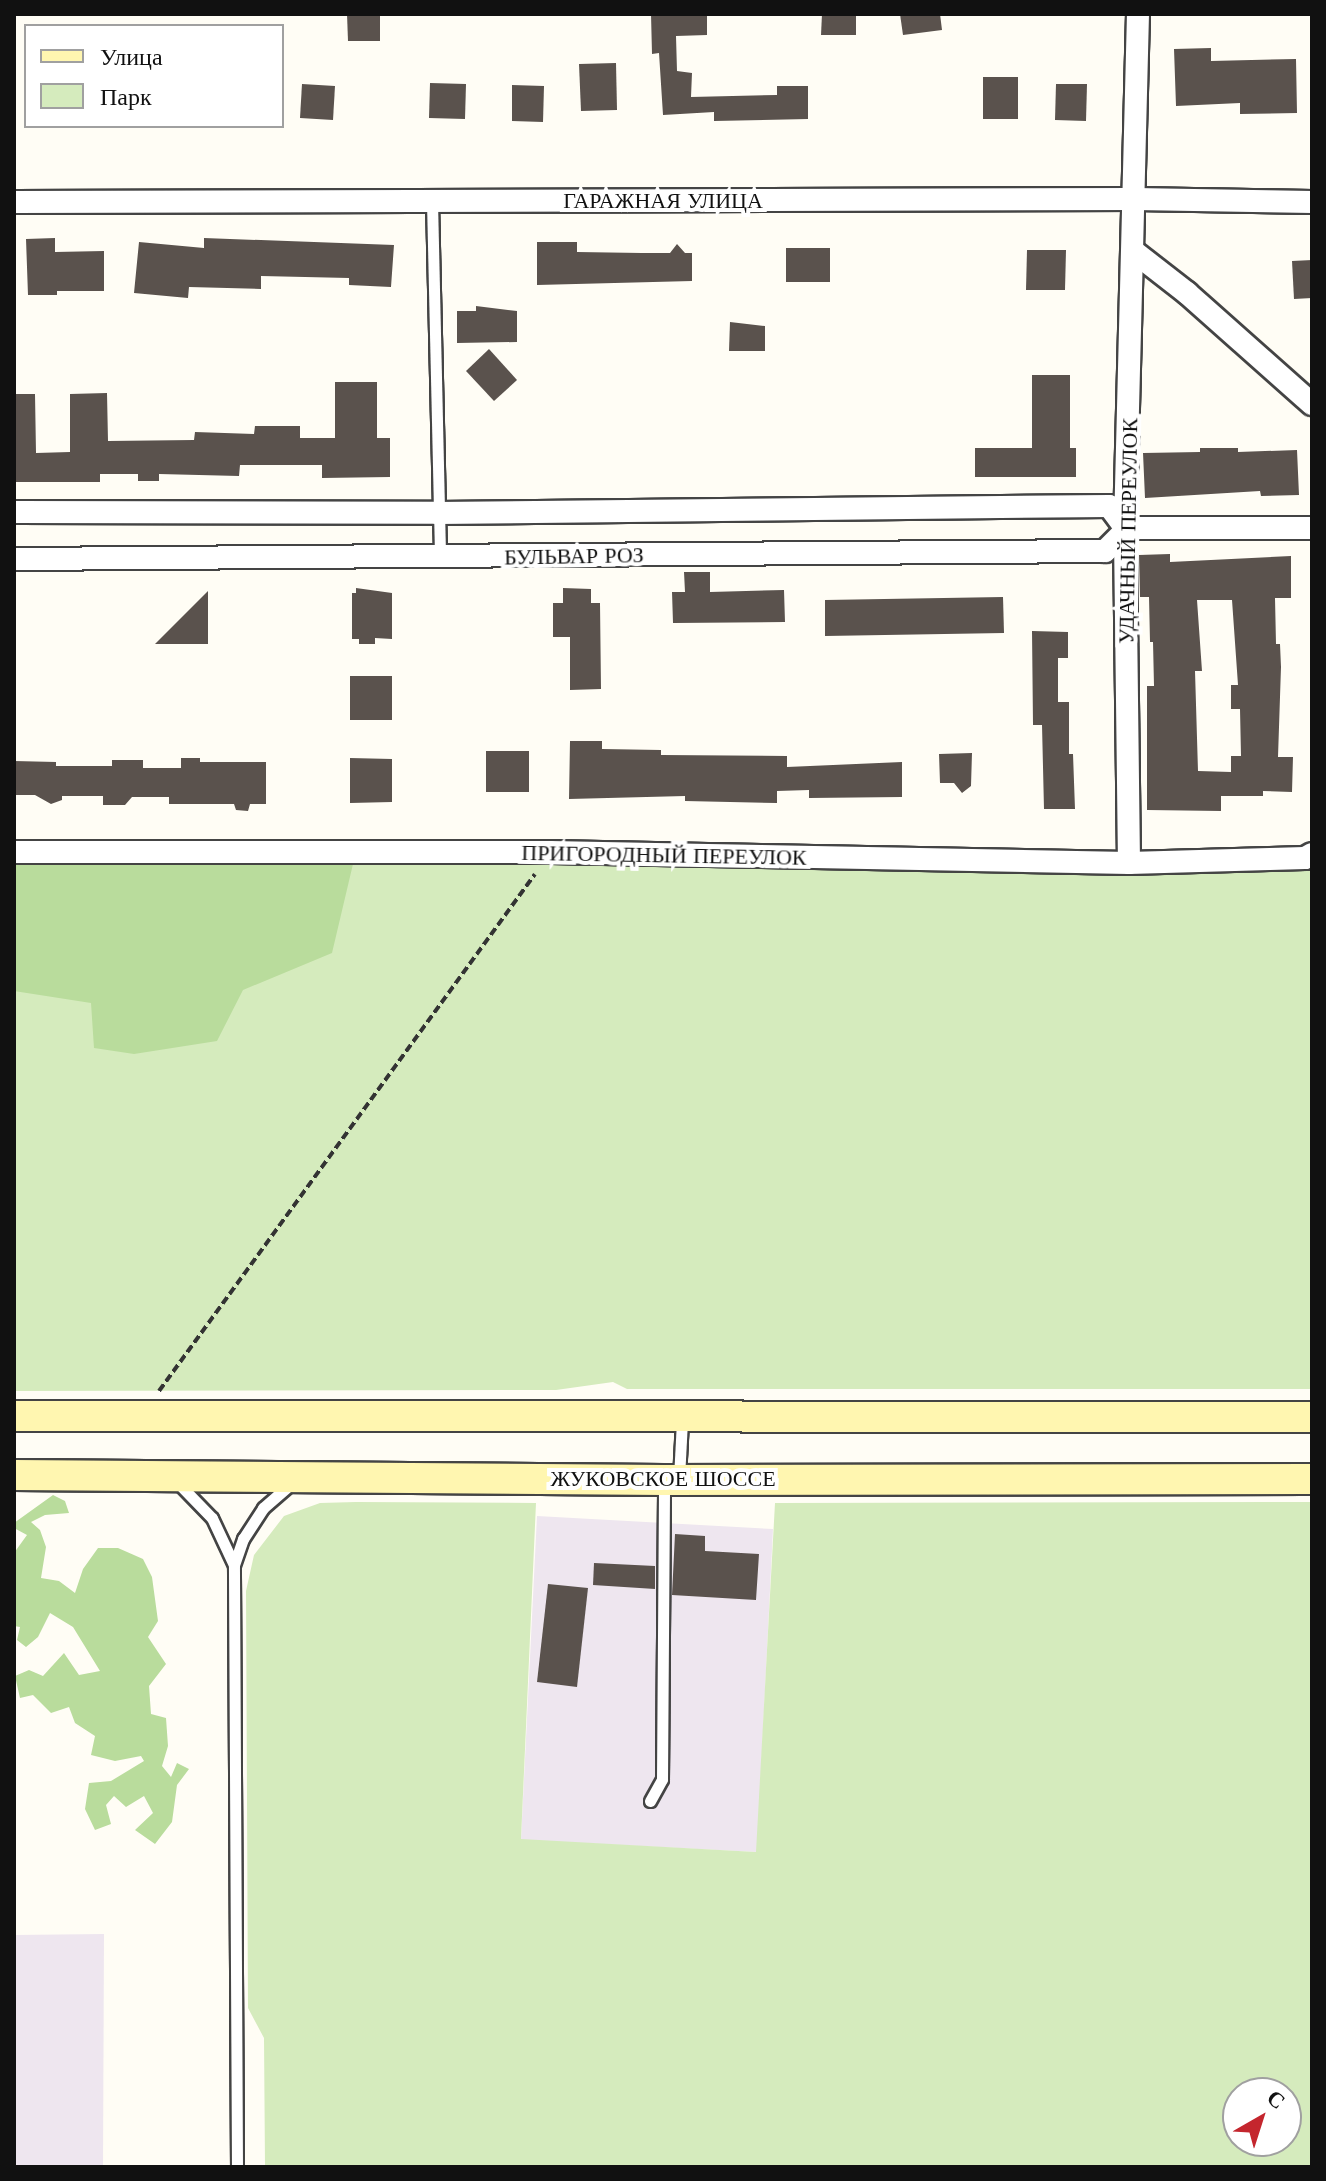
<!DOCTYPE html>
<meta charset="utf-8">
<style>
body{margin:0}
#map{position:relative;width:1326px;height:2181px;overflow:hidden;background:#fffdf5;font-family:"Libre Baskerville",serif}
div>[style]{position:absolute}
[style*='--x']{left:calc(var(--x)*1px);top:calc(var(--y)*1px);width:calc(var(--w)*1px);rotate:calc(var(--a)*1deg)}
.industrial>*{inset:0;background:#eee6ef}
.green>*{inset:0;background:#d5ebbd}
.forest>*{inset:0;background:#b9dc9c}
.building>*{inset:0;background:#5a524d}
.path>*{height:4px;margin-top:-2px;transform-origin:0;background:repeating-linear-gradient(90deg,#333 0 8px,transparent 0 12px)}
.roads{filter:drop-shadow(2px 0 #444) drop-shadow(-2px 0 #444) drop-shadow(0 2px #444) drop-shadow(0 -2px #444)}
.service>*{height:11px;margin:-5.5px;padding:0 5.5px;transform-origin:5.5px;border-radius:5.5px;background:#fff}
.minor>*{height:22px;margin:-11px;padding:0 11px;transform-origin:11px;border-radius:11px;background:#fff}
.secondary>*{height:30px;margin:-15px;padding:0 15px;transform-origin:15px;border-radius:15px;background:#fff6b0}
span{translate:-50% -50%;white-space:nowrap;text-align:center;line-height:1.15;-webkit-text-stroke:8px #fff;paint-order:stroke}
.street-label{font-size:22px;color:#111}
.frame{position:absolute;inset:0;border:16px solid #111;pointer-events:none}
.legend{position:absolute;left:24px;top:24px;width:260px;height:104px;box-sizing:border-box;background:#fff;border:2px solid #a0a0a0;margin:0;padding:10px 14px;list-style:none;font-size:24px;color:#111}
.legend li{display:flex;align-items:center;gap:16px;height:40px}
.legend b{width:40px;border:2px solid #a0a0a0}
.north{position:absolute;left:1222px;top:2077px;width:80px;height:80px;box-sizing:border-box;background:#fff;border:2px solid #a0a0a0;border-radius:50%;rotate:39deg;font-size:22px;font-weight:700;line-height:32px;text-align:center;color:#111}
.north::after{content:'';display:block;margin:auto;width:28px;height:36px;background:#c4262e;clip-path:polygon(50% 0,100% 100%,50% 72%,0 100%)}
</style>
<div id="map">
<div class="industrial">
<i style="clip-path:polygon(537px 1516px,773px 1529px,757px 1852px,521px 1840px)"></i>
<i style="clip-path:polygon(104px 1934px,103px 2167px,14px 2167px,14px 1935px)"></i>
</div>
<div class="green">
<i style="clip-path:polygon(1312px 847px,1312px 1389px,627px 1389px,613px 1382px,556px 1390px,14px 1391px,14px 859px,1100px 864px)"></i>
<i style="clip-path:polygon(evenodd,356px 1502px,536px 1503px,521px 1839px,756px 1852px,775px 1503px,1312px 1502px,1312px 2167px,265px 2167px,264px 2038px,248px 2008px,246px 1591px,254px 1555px,284px 1516px,320px 1503px,356px 1502px,1238px 2093px,1286px 2093px,1286px 2141px,1238px 2141px,1238px 2093px)"></i>
</div>
<div class="forest">
<i style="clip-path:polygon(14px 862px,353px 864px,332px 953px,243px 990px,217px 1041px,134px 1054px,94px 1048px,91px 1003px,14px 991px)"></i>
<i style="clip-path:polygon(53px 1495px,65px 1501px,69px 1513px,45px 1515px,31px 1522px,40px 1530px,46px 1547px,41px 1578px,59px 1581px,75px 1593px,83px 1569px,98px 1548px,118px 1548px,143px 1559px,152px 1577px,158px 1621px,148px 1637px,166px 1664px,149px 1686px,151px 1714px,166px 1718px,168px 1746px,162px 1766px,171px 1777px,177px 1763px,189px 1769px,177px 1785px,172px 1822px,155px 1844px,135px 1830px,153px 1813px,144px 1796px,126px 1807px,114px 1796px,106px 1805px,111px 1824px,95px 1830px,85px 1809px,89px 1783px,111px 1781px,144px 1761px,141px 1756px,115px 1761px,91px 1755px,95px 1736px,75px 1723px,69px 1707px,51px 1713px,33px 1695px,20px 1698px,15px 1676px,29px 1670px,43px 1676px,64px 1653px,79px 1675px,100px 1671px,73px 1627px,50px 1613px,38px 1637px,26px 1647px,17px 1640px,20px 1627px,14px 1626px,14px 1553px,27px 1535px,14px 1528px,14px 1523px)"></i>
</div>
<div class="building">
<i style="clip-path:polygon(347px 14px,380px 14px,380px 41px,348px 41px)"></i>
<i style="clip-path:polygon(651px 14px,707px 14px,707px 35px,676px 36px,677px 71px,692px 73px,691px 97px,777px 95px,777px 86px,808px 86px,808px 119px,714px 121px,714px 112px,663px 115px,659px 53px,652px 54px)"></i>
<i style="clip-path:polygon(822px 14px,856px 14px,856px 35px,821px 35px)"></i>
<i style="clip-path:polygon(900px 14px,940px 14px,942px 30px,903px 35px)"></i>
<i style="clip-path:polygon(1211px 48px,1211px 61px,1296px 59px,1297px 113px,1240px 114px,1240px 103px,1176px 106px,1174px 49px)"></i>
<i style="clip-path:polygon(616px 63px,617px 110px,581px 111px,579px 64px)"></i>
<i style="clip-path:polygon(983px 77px,1018px 77px,1018px 119px,983px 119px)"></i>
<i style="clip-path:polygon(430px 83px,466px 84px,465px 119px,429px 118px)"></i>
<i style="clip-path:polygon(302px 84px,335px 86px,333px 120px,300px 118px)"></i>
<i style="clip-path:polygon(1056px 84px,1087px 84px,1086px 121px,1055px 120px)"></i>
<i style="clip-path:polygon(512px 85px,544px 86px,543px 122px,512px 121px)"></i>
<i style="clip-path:polygon(55px 238px,55px 252px,104px 251px,104px 291px,57px 291px,57px 295px,28px 295px,26px 239px)"></i>
<i style="clip-path:polygon(204px 238px,394px 245px,391px 287px,349px 285px,349px 278px,261px 276px,261px 289px,189px 287px,188px 298px,134px 293px,139px 242px,204px 248px)"></i>
<i style="clip-path:polygon(537px 242px,577px 242px,577px 252px,642px 253px,670px 253px,677px 244px,685px 253px,692px 253px,692px 281px,537px 285px)"></i>
<i style="clip-path:polygon(786px 248px,830px 248px,830px 282px,786px 282px)"></i>
<i style="clip-path:polygon(1027px 250px,1066px 250px,1065px 290px,1026px 290px)"></i>
<i style="clip-path:polygon(1312px 260px,1312px 298px,1294px 299px,1292px 261px)"></i>
<i style="clip-path:polygon(476px 306px,517px 311px,517px 342px,457px 343px,457px 311px,476px 311px)"></i>
<i style="clip-path:polygon(730px 322px,765px 326px,765px 351px,729px 351px)"></i>
<i style="clip-path:polygon(489px 349px,517px 380px,494px 401px,466px 371px)"></i>
<i style="clip-path:polygon(1032px 375px,1070px 375px,1070px 448px,1076px 448px,1076px 477px,975px 477px,975px 448px,1032px 448px)"></i>
<i style="clip-path:polygon(335px 382px,377px 382px,377px 438px,390px 438px,390px 477px,322px 478px,322px 465px,240px 465px,239px 476px,159px 474px,159px 481px,138px 481px,138px 474px,100px 474px,100px 482px,14px 482px,14px 394px,35px 394px,36px 453px,70px 452px,70px 394px,107px 393px,108px 441px,194px 440px,195px 432px,254px 434px,255px 426px,300px 426px,300px 438px,335px 438px)"></i>
<i style="clip-path:polygon(1200px 448px,1238px 448px,1238px 452px,1297px 450px,1299px 495px,1261px 496px,1260px 491px,1145px 498px,1143px 453px,1200px 452px)"></i>
<i style="clip-path:polygon(evenodd,1170px 554px,1170px 562px,1291px 556px,1291px 598px,1275px 598px,1276px 644px,1280px 644px,1281px 667px,1278px 757px,1293px 757px,1292px 792px,1263px 791px,1263px 796px,1221px 796px,1221px 811px,1147px 810px,1147px 686px,1154px 686px,1153px 642px,1150px 642px,1149px 597px,1140px 597px,1139px 555px,1170px 554px,1197px 600px,1232px 600px,1238px 685px,1231px 685px,1231px 709px,1240px 709px,1241px 756px,1231px 756px,1231px 772px,1198px 771px,1195px 671px,1202px 671px,1197px 600px)"></i>
<i style="clip-path:polygon(684px 572px,710px 572px,710px 592px,784px 590px,785px 622px,673px 623px,672px 592px,685px 592px)"></i>
<i style="clip-path:polygon(356px 588px,392px 593px,392px 639px,375px 638px,375px 644px,359px 644px,359px 639px,352px 639px,352px 593px,356px 593px)"></i>
<i style="clip-path:polygon(563px 588px,591px 589px,591px 603px,600px 603px,601px 689px,570px 690px,570px 637px,553px 637px,553px 603px,563px 603px)"></i>
<i style="clip-path:polygon(208px 591px,208px 644px,155px 644px)"></i>
<i style="clip-path:polygon(1003px 597px,1004px 633px,825px 636px,825px 600px)"></i>
<i style="clip-path:polygon(1032px 631px,1068px 632px,1068px 658px,1058px 658px,1058px 702px,1069px 702px,1069px 754px,1073px 754px,1075px 809px,1044px 809px,1042px 725px,1033px 725px)"></i>
<i style="clip-path:polygon(350px 676px,392px 676px,392px 720px,350px 720px)"></i>
<i style="clip-path:polygon(570px 741px,602px 741px,602px 749px,661px 750px,661px 755px,787px 756px,787px 767px,902px 762px,902px 797px,809px 798px,809px 790px,777px 791px,777px 803px,685px 801px,685px 796px,569px 799px)"></i>
<i style="clip-path:polygon(486px 751px,529px 751px,529px 792px,486px 792px)"></i>
<i style="clip-path:polygon(972px 753px,971px 786px,962px 793px,954px 783px,940px 783px,939px 754px)"></i>
<i style="clip-path:polygon(181px 758px,200px 758px,200px 762px,266px 762px,266px 804px,250px 804px,248px 811px,236px 810px,234px 804px,169px 804px,169px 797px,132px 797px,125px 805px,103px 805px,103px 796px,62px 796px,62px 800px,51px 804px,35px 795px,14px 795px,14px 761px,56px 762px,56px 766px,112px 766px,112px 760px,143px 760px,143px 768px,181px 768px)"></i>
<i style="clip-path:polygon(350px 758px,392px 759px,392px 802px,350px 803px)"></i>
<i style="clip-path:polygon(675px 1534px,705px 1536px,705px 1551px,759px 1554px,756px 1600px,672px 1595px)"></i>
<i style="clip-path:polygon(594px 1563px,655px 1566px,655px 1589px,593px 1585px)"></i>
<i style="clip-path:polygon(548px 1584px,588px 1588px,577px 1687px,537px 1682px)"></i>
</div>
<div class="path">
<i style="--x:159;--y:1391;--w:639;--a:-53.97"></i>
</div>
<div class="roads">
<div class="service">
<i style="--x:432;--y:201;--w:356;--a:88.7"></i>
<i style="--x:679;--y:1478;--w:58;--a:-87"></i>
<i style="--x:179;--y:1484;--w:47;--a:45.9"></i>
<i style="--x:212;--y:1518;--w:52;--a:64.9"></i>
<i style="--x:650;--y:1801;--w:25;--a:-61"></i>
<i style="--x:662;--y:1779;--w:299;--a:-89.6"></i>
<i style="--x:237;--y:2167;--w:602;--a:-90.29"></i>
<i style="--x:234;--y:1565;--w:28;--a:-71"></i>
<i style="--x:243;--y:1539;--w:37;--a:-57"></i>
<i style="--x:263;--y:1508;--w:37;--a:-41"></i>
</div>
<div class="minor">
<i style="--x:14;--y:202;--w:1121;--a:-0.15"></i>
<i style="--x:1135;--y:199;--w:177;--a:1"></i>
<i style="--x:1133;--y:251;--w:68;--a:37.9"></i>
<i style="--x:1187;--y:293;--w:167;--a:41.6"></i>
<i style="--x:14;--y:512;--w:423;--a:0.1"></i>
<i style="--x:437;--y:513;--w:672;--a:-0.6"></i>
<i style="--x:1109;--y:506;--w:26;--a:53"></i>
<i style="--x:1126;--y:528;--w:186;--a:0"></i>
<i style="--x:14;--y:559;--w:1091;--a:-0.42"></i>
<i style="--x:1105;--y:551;--w:28;--a:-45"></i>
<i style="--x:14;--y:852;--w:536;--a:0"></i>
<i style="--x:550;--y:852;--w:579;--a:1.09"></i>
<i style="--x:1129;--y:863;--w:176;--a:-1.6"></i>
<i style="--x:1305;--y:858;--w:8;--a:-30"></i>
<i style="--x:1129;--y:863;--w:336;--a:-90.7"></i>
<i style="--x:1125;--y:527;--w:513;--a:-88.55"></i>
</div>
<div class="secondary">
<i style="--x:14;--y:1416;--w:1298;--a:0.04"></i>
<i style="--x:14;--y:1475;--w:650;--a:0.44"></i>
<i style="--x:664;--y:1480;--w:648;--a:-0.09"></i>
</div>
</div>
<div class="street-label">
<span style="left:663px;top:201px">ГАРАЖНАЯ УЛИЦА</span>
<span style="left:1128px;top:531px;rotate:-89deg">УДАЧНЫЙ ПЕРЕУЛОК</span>
<span style="left:574px;top:556px;rotate:-1deg">БУЛЬВАР РОЗ</span>
<span style="left:664px;top:855px;rotate:1deg">ПРИГОРОДНЫЙ ПЕРЕУЛОК</span>
<span style="left:663px;top:1479px">ЖУКОВСКОЕ ШОССЕ</span>
</div>
<div class="frame"></div>
<ul class="legend">
<li><b style="height:10px;background:#fff6b0"></b>Улица</li>
<li><b style="height:22px;background:#d5ebbd"></b>Парк</li>
</ul>
<div class="north">С</div>
</div>
